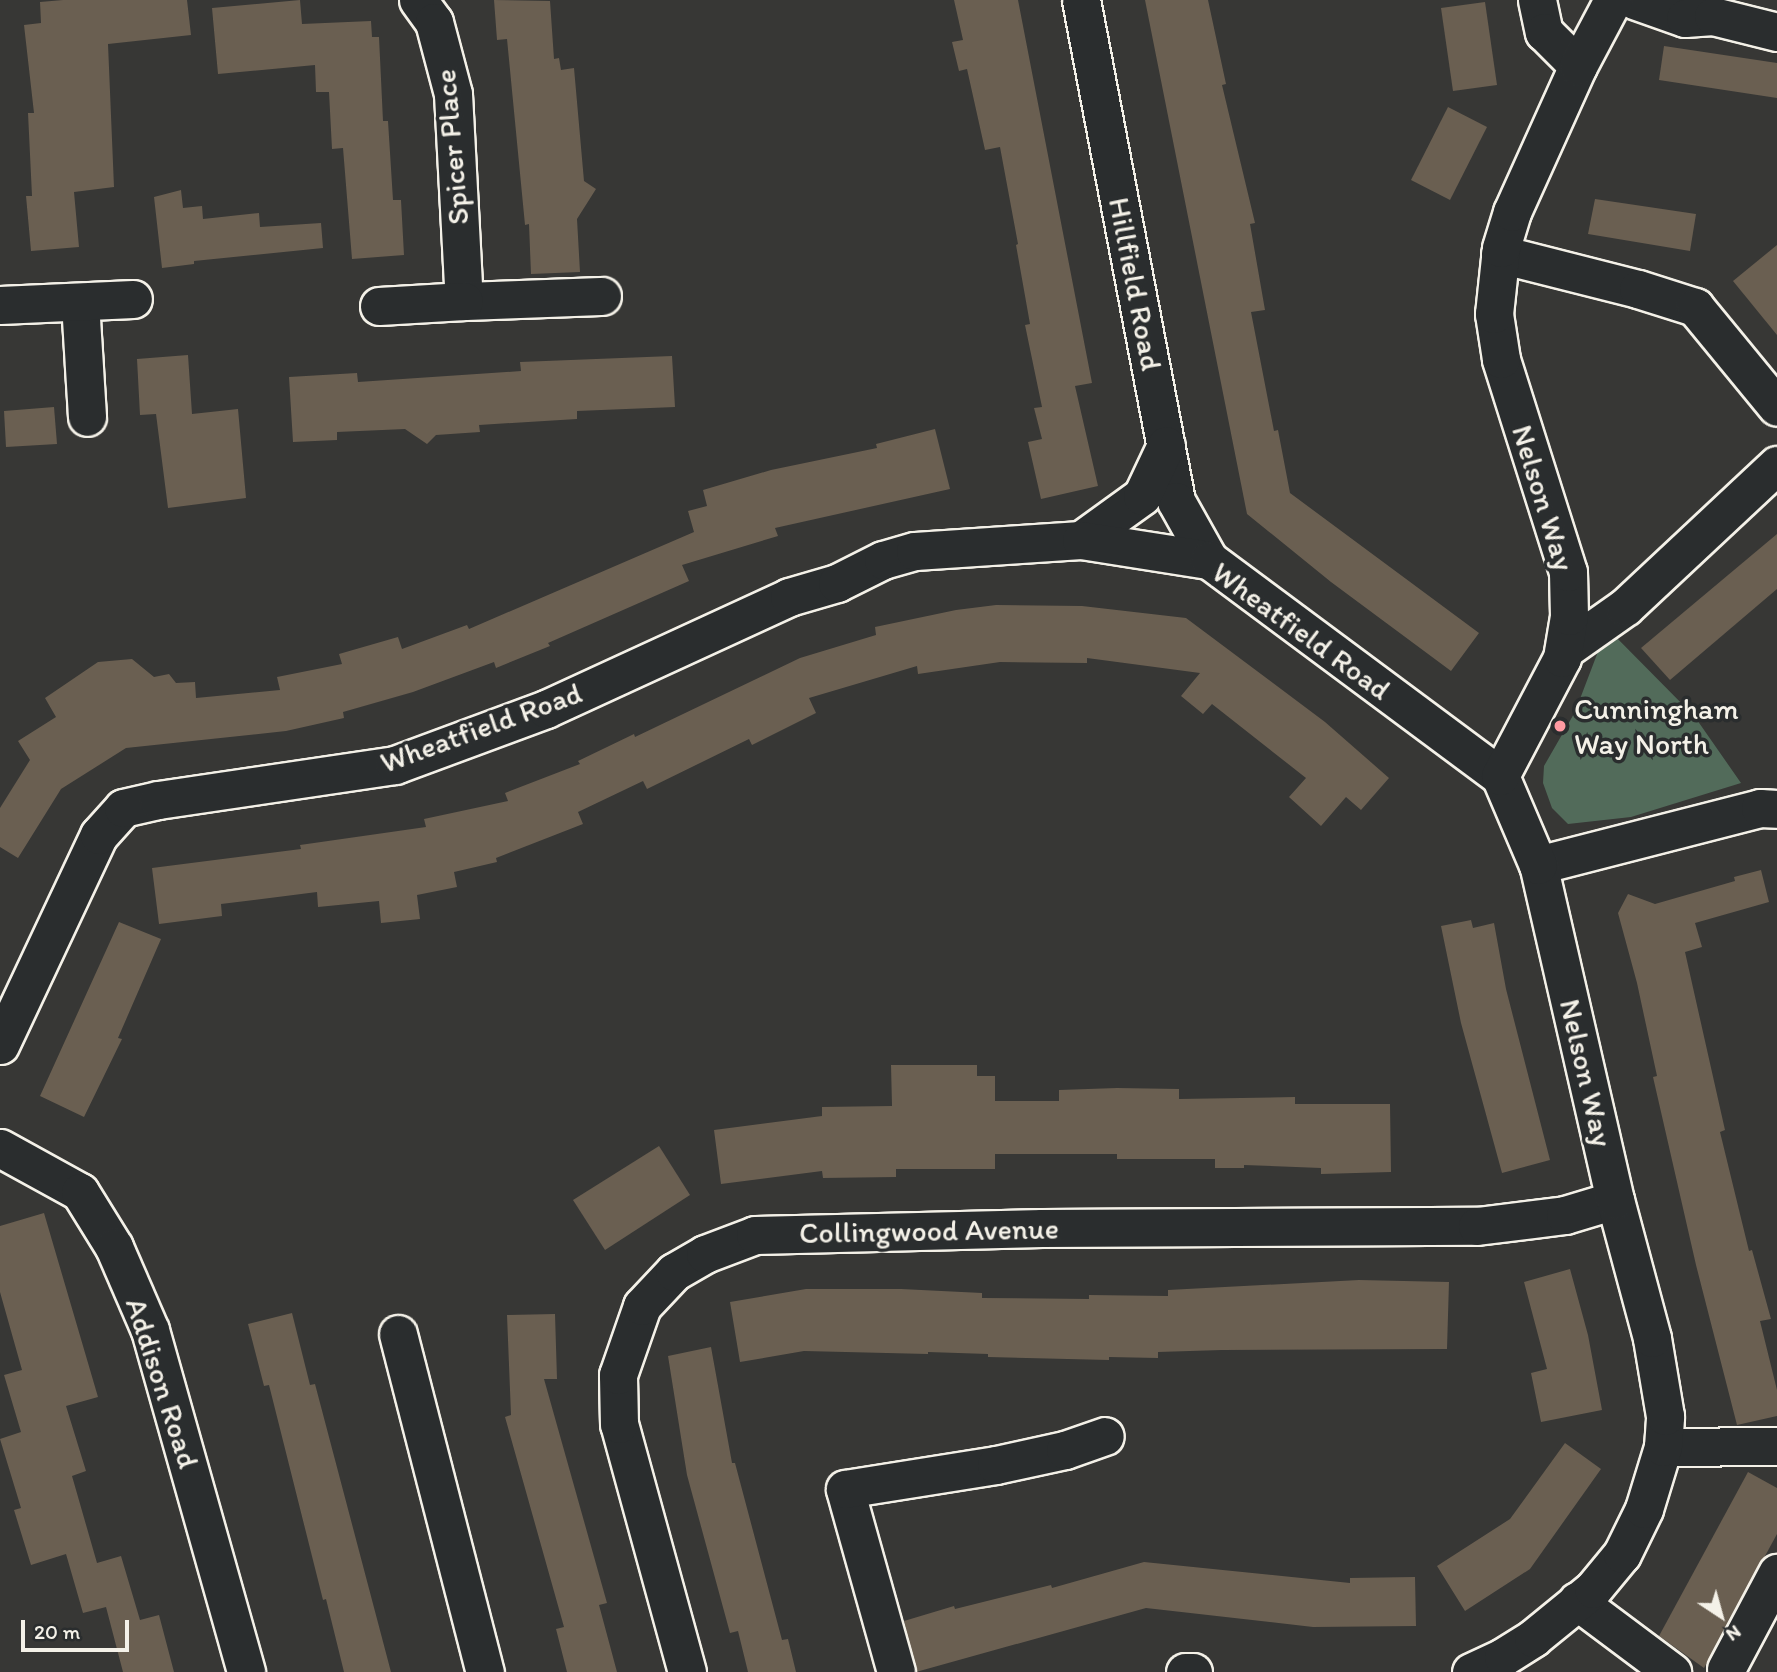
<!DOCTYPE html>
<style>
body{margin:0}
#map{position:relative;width:1777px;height:1672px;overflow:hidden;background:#373735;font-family:Itim,sans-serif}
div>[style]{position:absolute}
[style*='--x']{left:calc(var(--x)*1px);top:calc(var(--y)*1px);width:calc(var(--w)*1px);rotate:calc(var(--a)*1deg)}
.green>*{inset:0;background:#526b5a}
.building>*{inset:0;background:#6a5f51}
.roads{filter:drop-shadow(2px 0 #f4f1e8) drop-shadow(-2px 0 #f4f1e8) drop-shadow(0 2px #f4f1e8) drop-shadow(0 -2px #f4f1e8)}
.minor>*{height:37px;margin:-18.5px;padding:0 18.5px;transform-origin:18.5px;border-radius:18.5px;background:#2a2d2e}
.dots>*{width:19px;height:19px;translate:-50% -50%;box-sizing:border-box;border:4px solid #2a2d2e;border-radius:50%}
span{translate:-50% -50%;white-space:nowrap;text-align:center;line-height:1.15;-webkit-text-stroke:7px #2a2d2e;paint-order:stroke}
.street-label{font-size:30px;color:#f4f1e8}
.poi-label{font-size:30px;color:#f4f1e8}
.left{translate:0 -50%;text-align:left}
.north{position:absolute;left:1686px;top:1581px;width:70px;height:70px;-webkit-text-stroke:5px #2a2d2e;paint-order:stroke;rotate:144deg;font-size:19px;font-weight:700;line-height:28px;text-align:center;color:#f4f1e8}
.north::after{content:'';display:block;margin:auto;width:24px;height:32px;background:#f4f1e8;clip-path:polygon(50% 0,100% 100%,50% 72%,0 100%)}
.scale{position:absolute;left:21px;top:1620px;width:108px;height:32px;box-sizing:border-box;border:4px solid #f4f1e8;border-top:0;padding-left:9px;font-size:21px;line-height:24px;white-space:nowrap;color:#f4f1e8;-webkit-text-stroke:5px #2a2d2e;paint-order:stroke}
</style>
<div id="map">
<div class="green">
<i style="clip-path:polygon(1607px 628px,1695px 717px,1741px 783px,1631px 817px,1568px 824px,1552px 808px,1543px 783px,1544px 766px,1575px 712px)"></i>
</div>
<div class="building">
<i style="clip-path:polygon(63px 0,187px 0,191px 35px,108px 44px,114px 187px,74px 192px,79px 247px,31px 251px,26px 196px,32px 196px,28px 113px,34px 113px,24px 25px,41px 23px,40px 2px)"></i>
<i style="clip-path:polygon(300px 0,302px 24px,371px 21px,372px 37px,379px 37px,383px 121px,388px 121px,393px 200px,401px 200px,404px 255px,352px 259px,343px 148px,332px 149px,329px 92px,316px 92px,315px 65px,218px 74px,212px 8px)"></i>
<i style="clip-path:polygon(494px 0,550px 1px,554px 59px,559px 58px,561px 70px,574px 68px,584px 181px,596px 189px,577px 219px,580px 272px,531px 274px,529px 224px,525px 225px,507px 39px,497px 40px)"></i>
<i style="clip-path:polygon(954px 0,1018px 0,1092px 383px,1075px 386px,1098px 486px,1041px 499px,1028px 442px,1042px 439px,1034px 408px,1042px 407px,1025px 325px,1030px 324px,1016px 245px,1018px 244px,1000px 147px,985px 150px,967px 69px,959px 71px,952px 42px,963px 40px)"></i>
<i style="clip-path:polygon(1145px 0,1208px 0,1226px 84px,1222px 85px,1255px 223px,1250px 224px,1265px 310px,1251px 312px,1274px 431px,1278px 430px,1290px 493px,1479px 633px,1451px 671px,1331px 582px,1247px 514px)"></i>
<i style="clip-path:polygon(1485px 2px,1497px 85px,1453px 91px,1441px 8px)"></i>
<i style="clip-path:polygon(1664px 46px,1777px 63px,1777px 98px,1659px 80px)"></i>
<i style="clip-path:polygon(1448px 107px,1487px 127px,1450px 200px,1411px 180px)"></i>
<i style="clip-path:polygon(181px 190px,183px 208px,202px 206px,203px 219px,259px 213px,260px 227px,321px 223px,323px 248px,194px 261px,194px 264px,162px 268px,154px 197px)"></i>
<i style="clip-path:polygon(1595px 199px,1696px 214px,1690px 251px,1588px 234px)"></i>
<i style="clip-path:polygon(1777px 245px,1777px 335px,1733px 281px)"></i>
<i style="clip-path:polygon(188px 355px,192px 414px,238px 409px,246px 498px,168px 508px,156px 414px,140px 415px,137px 359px)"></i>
<i style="clip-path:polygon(672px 356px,675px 407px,577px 411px,577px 419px,479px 425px,480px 432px,436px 435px,427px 444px,405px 429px,337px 432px,337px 440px,293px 442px,289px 377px,357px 373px,358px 382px,521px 371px,520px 362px)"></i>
<i style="clip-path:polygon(54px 407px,57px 444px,6px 447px,4px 411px)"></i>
<i style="clip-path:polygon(935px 429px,950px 489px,775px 528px,778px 536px,682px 565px,689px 581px,548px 643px,550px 646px,496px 668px,494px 662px,413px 692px,343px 712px,344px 718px,286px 731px,126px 748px,61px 789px,18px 858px,0 847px,0 808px,30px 760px,18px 741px,56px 717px,45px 698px,98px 662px,132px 659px,154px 677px,169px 674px,176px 683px,195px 682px,196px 698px,280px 690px,277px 677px,342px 664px,339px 654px,398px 637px,402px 649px,467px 625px,469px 629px,694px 532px,688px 511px,707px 506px,703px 490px,771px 470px,877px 448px,876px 444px)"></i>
<i style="clip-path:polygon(1777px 534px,1777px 589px,1670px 680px,1641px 648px)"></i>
<i style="clip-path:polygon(996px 605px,1082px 606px,1186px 618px,1325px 722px,1389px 778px,1361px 810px,1346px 797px,1321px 826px,1289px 797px,1306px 778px,1212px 704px,1203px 714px,1181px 696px,1200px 673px,1087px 658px,1087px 663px,1000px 662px,918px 674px,917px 666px,809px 698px,816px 713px,752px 745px,749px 739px,647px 789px,643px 781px,578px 812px,583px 824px,496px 858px,497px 862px,454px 872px,457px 887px,417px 895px,420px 919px,381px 923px,379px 901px,318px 907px,317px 892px,221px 904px,222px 916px,159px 924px,152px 868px,301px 849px,300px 845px,426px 827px,424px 819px,508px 801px,505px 793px,580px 764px,578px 761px,634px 734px,635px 737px,800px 658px,876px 635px,875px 627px,956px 610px)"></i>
<i style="clip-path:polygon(1761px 870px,1769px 902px,1695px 923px,1702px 947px,1685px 952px,1725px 1130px,1720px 1132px,1749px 1251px,1752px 1250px,1771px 1319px,1760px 1321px,1777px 1390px,1777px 1416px,1737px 1425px,1696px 1265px,1653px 1077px,1657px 1076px,1637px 983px,1618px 913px,1628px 894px,1655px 904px,1735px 881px,1734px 877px)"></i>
<i style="clip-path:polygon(1471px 920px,1473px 928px,1494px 923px,1506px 989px,1550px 1160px,1502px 1173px,1461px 1023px,1441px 926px)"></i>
<i style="clip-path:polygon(119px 922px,161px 939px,118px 1038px,122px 1039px,84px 1117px,40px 1096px)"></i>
<i style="clip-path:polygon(891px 1065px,977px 1065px,977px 1076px,995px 1076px,995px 1101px,1059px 1101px,1059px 1090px,1117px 1088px,1179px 1089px,1179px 1099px,1295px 1097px,1295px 1104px,1390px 1104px,1391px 1172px,1321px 1174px,1321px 1168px,1244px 1165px,1244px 1168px,1215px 1168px,1215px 1159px,1117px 1159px,1117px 1154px,995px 1154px,995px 1169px,896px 1169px,896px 1177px,823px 1178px,822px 1171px,721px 1184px,714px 1130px,822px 1116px,822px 1107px,892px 1106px)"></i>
<i style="clip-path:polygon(659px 1146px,690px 1195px,605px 1250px,573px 1200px)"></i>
<i style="clip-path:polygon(44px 1213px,98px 1397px,66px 1406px,86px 1471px,72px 1476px,97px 1563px,121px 1556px,140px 1620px,159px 1615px,174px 1672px,123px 1672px,106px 1607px,83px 1613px,66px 1554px,31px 1565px,14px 1510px,21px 1508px,0 1439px,21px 1432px,4px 1375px,22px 1370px,0 1292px,0 1226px)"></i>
<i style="clip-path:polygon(1570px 1269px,1588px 1335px,1602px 1410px,1541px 1422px,1531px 1373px,1547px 1369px,1524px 1282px)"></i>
<i style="clip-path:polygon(1359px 1280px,1449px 1282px,1447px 1349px,1222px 1350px,1158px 1352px,1158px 1358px,1109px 1357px,1109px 1360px,988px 1357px,988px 1354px,928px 1352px,928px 1354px,804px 1351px,740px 1362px,730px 1302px,806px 1289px,901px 1289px,982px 1293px,982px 1298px,1089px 1299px,1089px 1295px,1168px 1296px,1168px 1290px)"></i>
<i style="clip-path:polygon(292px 1313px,310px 1385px,315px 1384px,391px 1672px,344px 1672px,326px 1599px,323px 1600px,269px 1385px,264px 1386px,248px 1324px)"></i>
<i style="clip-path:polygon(555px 1314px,557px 1379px,544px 1379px,607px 1603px,599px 1605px,617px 1672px,567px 1672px,556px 1629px,564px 1627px,505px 1417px,511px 1415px,507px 1315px)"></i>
<i style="clip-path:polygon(711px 1347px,732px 1463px,735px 1463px,782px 1640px,788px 1639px,796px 1672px,748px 1672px,738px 1631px,730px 1633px,687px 1475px,668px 1356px)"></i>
<i style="clip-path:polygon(1565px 1443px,1601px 1469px,1530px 1569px,1465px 1611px,1437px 1566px,1510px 1519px)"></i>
<i style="clip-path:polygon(1748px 1472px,1777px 1488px,1777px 1534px,1704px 1668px,1659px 1636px)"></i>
<i style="clip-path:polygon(1144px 1562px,1350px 1583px,1350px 1578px,1415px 1577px,1416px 1626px,1313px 1627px,1146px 1608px,916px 1672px,904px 1621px,954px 1606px,955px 1609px,1051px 1585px,1052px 1588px)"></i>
</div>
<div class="roads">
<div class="minor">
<i style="--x:418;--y:0;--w:27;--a:54"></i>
<i style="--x:434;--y:22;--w:74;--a:75.2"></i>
<i style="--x:453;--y:94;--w:207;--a:87"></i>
<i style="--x:464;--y:301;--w:138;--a:-2.1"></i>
<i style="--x:1081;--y:0;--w:510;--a:79.26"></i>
<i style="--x:1176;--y:501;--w:68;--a:60.8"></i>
<i style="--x:1537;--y:0;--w:33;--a:78"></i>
<i style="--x:1544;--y:32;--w:48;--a:45"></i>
<i style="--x:1634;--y:0;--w:54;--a:19.4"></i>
<i style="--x:1685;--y:18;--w:28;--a:-4"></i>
<i style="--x:1713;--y:16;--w:66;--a:14"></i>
<i style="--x:1500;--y:254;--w:142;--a:14.2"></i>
<i style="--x:1638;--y:289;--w:60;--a:17.5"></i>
<i style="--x:1695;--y:307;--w:129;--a:50.6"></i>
<i style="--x:80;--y:302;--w:115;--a:86.5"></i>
<i style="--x:0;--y:305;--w:133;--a:-2.6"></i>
<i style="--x:379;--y:306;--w:85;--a:-3.4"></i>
<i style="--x:1081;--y:540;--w:75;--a:-35.8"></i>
<i style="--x:1142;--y:496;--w:56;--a:-64.8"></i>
<i style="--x:1564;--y:650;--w:75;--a:-35.2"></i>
<i style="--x:1625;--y:607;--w:208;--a:-43.1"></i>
<i style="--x:1538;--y:865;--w:229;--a:-14.4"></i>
<i style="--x:1760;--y:808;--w:17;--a:3"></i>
<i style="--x:0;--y:1045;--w:232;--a:-64.8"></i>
<i style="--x:99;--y:835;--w:36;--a:-48"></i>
<i style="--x:123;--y:808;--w:36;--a:-13"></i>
<i style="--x:158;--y:800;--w:240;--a:-8.4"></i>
<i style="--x:395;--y:765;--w:161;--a:-20.3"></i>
<i style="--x:546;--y:709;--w:268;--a:-24.7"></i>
<i style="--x:789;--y:597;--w:50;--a:-16.3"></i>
<i style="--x:837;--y:583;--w:51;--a:-26.6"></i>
<i style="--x:883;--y:560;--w:33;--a:-16"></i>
<i style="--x:915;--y:551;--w:166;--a:-3.8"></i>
<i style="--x:1081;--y:540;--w:130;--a:8.9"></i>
<i style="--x:1209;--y:560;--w:362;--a:36.6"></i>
<i style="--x:0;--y:1148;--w:91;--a:28.8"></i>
<i style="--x:80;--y:1192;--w:65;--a:58.3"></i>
<i style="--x:114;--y:1247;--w:90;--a:66.6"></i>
<i style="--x:150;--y:1330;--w:355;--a:74.3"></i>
<i style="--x:398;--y:1334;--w:349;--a:75.6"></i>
<i style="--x:1663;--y:1447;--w:114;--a:-0.5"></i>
<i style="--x:1577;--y:1601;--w:119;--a:36.8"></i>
<i style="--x:1726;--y:1669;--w:109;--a:-62"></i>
<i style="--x:687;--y:1672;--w:257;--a:-105.3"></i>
<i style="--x:619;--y:1424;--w:49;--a:-91.2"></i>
<i style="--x:618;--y:1375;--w:73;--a:-70.8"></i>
<i style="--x:642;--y:1306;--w:47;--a:-46.7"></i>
<i style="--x:674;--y:1272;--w:36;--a:-30"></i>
<i style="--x:705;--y:1254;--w:53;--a:-20.8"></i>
<i style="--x:755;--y:1235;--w:287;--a:-1.4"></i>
<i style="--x:1042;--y:1228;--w:435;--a:-0.3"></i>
<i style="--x:1477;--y:1226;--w:89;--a:-7.1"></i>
<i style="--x:1565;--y:1215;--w:52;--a:-16.7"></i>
<i style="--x:896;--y:1672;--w:190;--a:-105.6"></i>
<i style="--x:845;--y:1489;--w:153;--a:-9"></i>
<i style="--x:996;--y:1465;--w:71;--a:-12.3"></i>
<i style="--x:1065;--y:1450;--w:42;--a:-19.3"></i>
<i style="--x:1185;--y:1672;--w:8;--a:0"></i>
<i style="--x:1471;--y:1672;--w:35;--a:-25"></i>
<i style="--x:1503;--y:1657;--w:36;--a:-32"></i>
<i style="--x:1533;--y:1638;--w:77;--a:-39.2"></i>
<i style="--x:1593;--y:1589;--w:45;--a:-50.4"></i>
<i style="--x:1622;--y:1554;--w:50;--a:-63.9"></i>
<i style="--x:1644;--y:1509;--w:65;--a:-73"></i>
<i style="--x:1663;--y:1447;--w:31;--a:-86"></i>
<i style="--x:1665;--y:1416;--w:79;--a:-99.5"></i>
<i style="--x:1652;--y:1338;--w:143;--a:-105"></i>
<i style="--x:1615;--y:1200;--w:344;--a:-102.9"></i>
<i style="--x:1538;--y:865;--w:97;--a:-113.1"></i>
<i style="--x:1500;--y:776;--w:133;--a:-62.3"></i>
<i style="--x:1562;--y:658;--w:43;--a:-80.5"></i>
<i style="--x:1569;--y:616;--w:44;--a:-91.3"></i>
<i style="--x:1568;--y:572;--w:223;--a:-107.5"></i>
<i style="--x:1501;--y:359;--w:46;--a:-98.8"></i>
<i style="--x:1494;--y:314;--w:66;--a:-83.9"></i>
<i style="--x:1501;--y:248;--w:38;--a:-73"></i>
<i style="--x:1512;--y:212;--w:160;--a:-65.7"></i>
<i style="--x:1578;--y:66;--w:75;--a:-62.1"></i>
</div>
</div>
<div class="dots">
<i style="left:1560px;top:726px;background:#ff9aa2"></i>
</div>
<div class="street-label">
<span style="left:452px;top:147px;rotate:-95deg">Spicer Place</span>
<span style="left:1135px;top:284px;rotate:79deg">Hillfield Road</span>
<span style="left:1543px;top:498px;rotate:73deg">Nelson Way</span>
<span style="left:1301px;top:631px;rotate:36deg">Wheatfield Road</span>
<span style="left:481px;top:728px;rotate:-20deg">Wheatfield Road</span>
<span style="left:1586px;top:1073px;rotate:77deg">Nelson Way</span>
<span style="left:929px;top:1231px;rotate:-1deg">Collingwood Avenue</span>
<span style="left:162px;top:1383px;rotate:72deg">Addison Road</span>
</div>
<div class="poi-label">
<span class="left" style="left:1574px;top:726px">Cunningham<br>Way North</span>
</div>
<div class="north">N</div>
<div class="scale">20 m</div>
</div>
